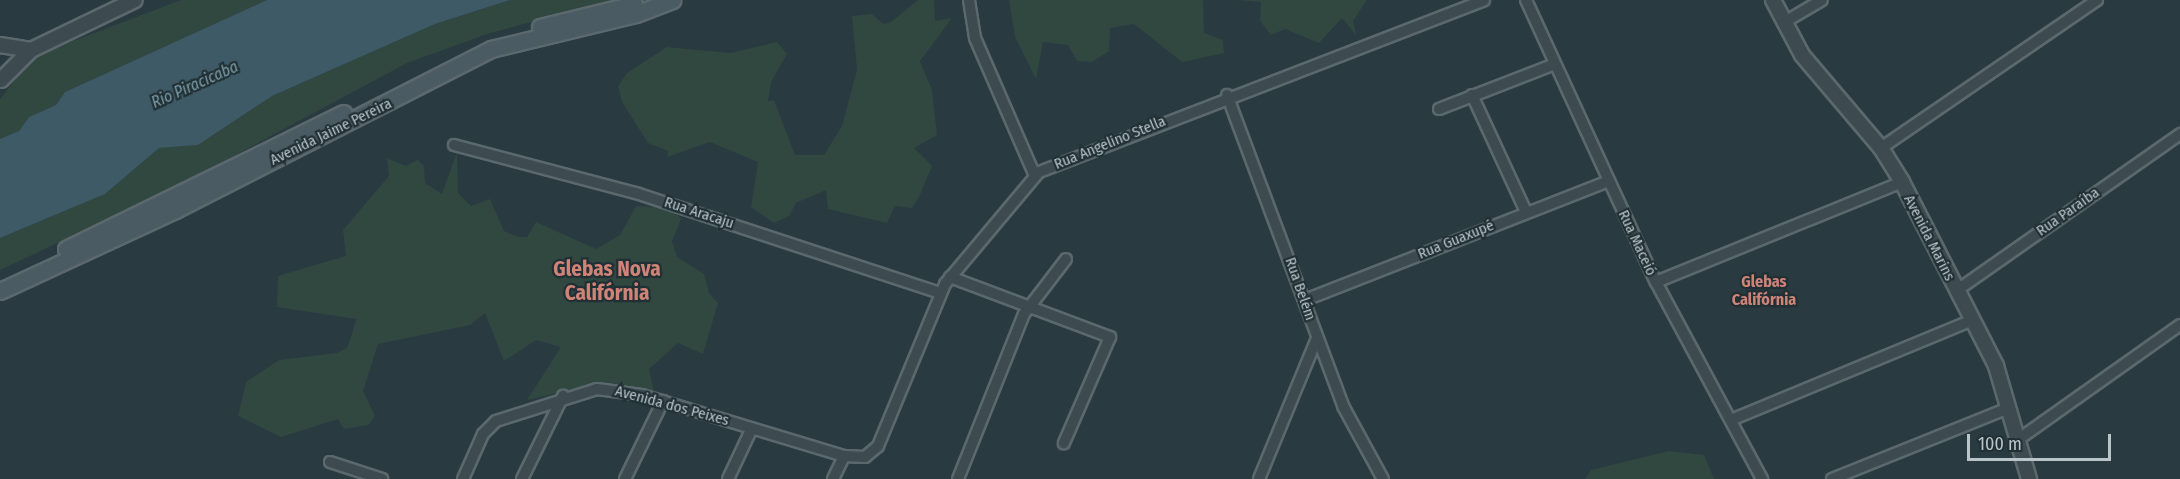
<!DOCTYPE html>
<meta charset="utf-8">
<style>
body{margin:0}
#map{position:relative;width:2180px;height:479px;overflow:hidden;background:#293a40;font-family:"Fira Sans Condensed",sans-serif}
div>[style]{position:absolute}
[style*='--x']{left:calc(var(--x)*1px);top:calc(var(--y)*1px);width:calc(var(--w)*1px);rotate:calc(var(--a)*1deg)}
.green>*{inset:0;background:#314841}
.water>*{inset:0;background:#3e5a66}
.roads{filter:drop-shadow(2px 0 #5b686d) drop-shadow(-2px 0 #5b686d) drop-shadow(0 2px #5b686d) drop-shadow(0 -2px #5b686d)}
.minor>*{height:10px;margin:-5px;padding:0 5px;transform-origin:5px;border-radius:5px;background:#3d4a50}
.tertiary>*{height:14px;margin:-7px;padding:0 7px;transform-origin:7px;border-radius:7px;background:#3d4a50}
.secondary>*{height:15px;margin:-7.5px;padding:0 7.5px;transform-origin:7.5px;border-radius:7.5px;background:#4b5b63}
span{translate:-50% -50%;white-space:nowrap;text-align:center;line-height:1.15;-webkit-text-stroke:4.5px #213035;paint-order:stroke}
.street-label{font-size:15px;color:#bac5ca}
.water-label{font-size:16px;color:#7d9eaa;font-style:italic}
.neighbourhood-label{font-size:16px;color:#d08478;font-weight:700}
.district-label{font-size:21px;color:#d08478;font-weight:700}
.scale{position:absolute;left:1967px;top:434px;width:144px;height:27px;box-sizing:border-box;border:3px solid #bac5ca;border-top:0;padding-left:8px;font-size:18px;line-height:21px;white-space:nowrap;color:#bac5ca;-webkit-text-stroke:4px #213035;paint-order:stroke}
</style>
<div id="map">
<div class="green">
<i style="clip-path:polygon(181px 0,267px 0,65px 92px,56px 105px,29px 117px,19px 131px,0 139px,0 99px,34px 56px)"></i>
<i style="clip-path:polygon(510px 0,613px 0,487px 34px,407px 63px,172px 189px,0 270px,0 238px,105px 194px,159px 148px,198px 145px,272px 96px,435px 24px)"></i>
<i style="clip-path:polygon(918px 0,934px 0,935px 21px,952px 18px,920px 61px,932px 90px,937px 135px,914px 148px,932px 166px,920px 195px,912px 208px,895px 206px,887px 223px,828px 209px,826px 190px,796px 203px,789px 216px,774px 223px,751px 207px,758px 162px,710px 142px,667px 157px,668px 151px,648px 143px,622px 102px,618px 86px,627px 73px,667px 47px,731px 53px,777px 42px,787px 54px,771px 82px,768px 101px,774px 100px,795px 155px,824px 155px,842px 126px,857px 70px,852px 16px,872px 14px,883px 24px,891px 22px)"></i>
<i style="clip-path:polygon(1009px 0,1203px 0,1204px 33px,1223px 40px,1224px 53px,1182px 62px,1134px 24px,1110px 28px,1109px 51px,1092px 62px,1077px 61px,1068px 45px,1043px 42px,1036px 79px,1015px 37px)"></i>
<i style="clip-path:polygon(1237px 0,1367px 0,1353px 21px,1356px 35px,1342px 18px,1319px 43px,1285px 29px,1271px 35px,1260px 21px,1261px 2px)"></i>
<i style="clip-path:polygon(457px 152px,458px 193px,471px 206px,490px 199px,504px 231px,518px 237px,527px 237px,536px 222px,596px 249px,620px 235px,636px 206px,672px 208px,681px 219px,672px 241px,677px 257px,704px 274px,709px 293px,718px 303px,703px 354px,678px 343px,649px 369px,654px 392px,601px 383px,527px 400px,561px 347px,536px 340px,504px 361px,485px 313px,470px 325px,378px 344px,363px 391px,375px 416px,368px 425px,344px 429px,338px 419px,281px 437px,238px 416px,246px 382px,279px 360px,337px 353px,347px 348px,352px 334px,356px 319px,277px 307px,278px 276px,346px 256px,343px 230px,389px 176px,387px 158px,406px 166px,418px 160px,424px 166px,425px 183px,442px 194px)"></i>
<i style="clip-path:polygon(1669px 451px,1704px 455px,1714px 479px,1585px 479px,1591px 470px)"></i>
</div>
<div class="water">
<i style="clip-path:polygon(267px 0,510px 0,435px 24px,272px 96px,198px 145px,159px 148px,105px 194px,0 238px,0 139px,19px 131px,29px 117px,56px 105px,65px 92px)"></i>
</div>
<div class="roads">
<div class="minor">
<i style="--x:969;--y:0;--w:38;--a:81"></i>
<i style="--x:975;--y:38;--w:150;--a:66.5"></i>
<i style="--x:1526;--y:0;--w:311;--a:65.3"></i>
<i style="--x:1656;--y:282;--w:224;--a:61.7"></i>
<i style="--x:1783;--y:23;--w:45;--a:-30.5"></i>
<i style="--x:1227;--y:95;--w:332;--a:69.5"></i>
<i style="--x:1343;--y:406;--w:83;--a:61.3"></i>
<i style="--x:1472;--y:95;--w:129;--a:65.2"></i>
<i style="--x:1439;--y:109;--w:124;--a:-21.2"></i>
<i style="--x:454;--y:145;--w:188;--a:14.8"></i>
<i style="--x:636;--y:193;--w:320;--a:18.2"></i>
<i style="--x:1881;--y:148;--w:262;--a:-34.4"></i>
<i style="--x:950;--y:277;--w:171;--a:20.6"></i>
<i style="--x:1110;--y:337;--w:116;--a:113.5"></i>
<i style="--x:1656;--y:282;--w:266;--a:-22.1"></i>
<i style="--x:1956;--y:291;--w:274;--a:-35"></i>
<i style="--x:1305;--y:300;--w:326;--a:-21.4"></i>
<i style="--x:1731;--y:420;--w:262;--a:-22.5"></i>
<i style="--x:2019;--y:439;--w:197;--a:-35.3"></i>
<i style="--x:330;--y:462;--w:55;--a:18.1"></i>
<i style="--x:463;--y:479;--w:49;--a:-66"></i>
<i style="--x:483;--y:434;--w:18;--a:-45"></i>
<i style="--x:496;--y:421;--w:106;--a:-17.6"></i>
<i style="--x:597;--y:389;--w:45;--a:7.6"></i>
<i style="--x:642;--y:395;--w:211;--a:16.8"></i>
<i style="--x:844;--y:456;--w:21;--a:3"></i>
<i style="--x:865;--y:457;--w:17;--a:-40"></i>
<i style="--x:878;--y:446;--w:175;--a:-67.5"></i>
<i style="--x:945;--y:284;--w:146;--a:-50"></i>
<i style="--x:1039;--y:172;--w:477;--a:-21.1"></i>
<i style="--x:522;--y:479;--w:93;--a:-63.7"></i>
<i style="--x:625;--y:479;--w:87;--a:-64"></i>
<i style="--x:728;--y:479;--w:56;--a:-64.8"></i>
<i style="--x:833;--y:479;--w:25;--a:-64"></i>
<i style="--x:958;--y:479;--w:178;--a:-68.2"></i>
<i style="--x:1024;--y:314;--w:69;--a:-52.6"></i>
<i style="--x:1259;--y:479;--w:152;--a:-67.6"></i>
<i style="--x:1832;--y:479;--w:191;--a:-21.9"></i>
</div>
<div class="tertiary">
<i style="--x:1773;--y:0;--w:62;--a:62.2"></i>
<i style="--x:1802;--y:55;--w:122;--a:49.7"></i>
<i style="--x:1881;--y:148;--w:40;--a:58"></i>
<i style="--x:1902;--y:182;--w:207;--a:62.9"></i>
<i style="--x:1996;--y:366;--w:118;--a:73.7"></i>
<i style="--x:0;--y:45;--w:31;--a:9"></i>
<i style="--x:1;--y:80;--w:42;--a:-45"></i>
<i style="--x:31;--y:50;--w:115;--a:-25.7"></i>
</div>
<div class="secondary">
<i style="--x:540;--y:27;--w:97;--a:-13.7"></i>
<i style="--x:66;--y:249;--w:309;--a:-26.1"></i>
<i style="--x:0;--y:291;--w:193;--a:-24.8"></i>
<i style="--x:175;--y:210;--w:355;--a:-27"></i>
<i style="--x:491;--y:49;--w:149;--a:-13.6"></i>
<i style="--x:636;--y:14;--w:39;--a:-21"></i>
</div>
</div>
<div class="street-label">
<span style="left:331px;top:132px;rotate:-26deg">Avenida Jaime Pereira</span>
<span style="left:1110px;top:143px;rotate:-22deg">Rua Angelino Stella</span>
<span style="left:2068px;top:212px;rotate:-35deg">Rua Paraíba</span>
<span style="left:699px;top:213px;rotate:18deg">Rua Aracaju</span>
<span style="left:1929px;top:238px;rotate:63deg">Avenida Marins</span>
<span style="left:1456px;top:240px;rotate:-22deg">Rua Guaxupé</span>
<span style="left:1637px;top:243px;rotate:65deg">Rua Maceió</span>
<span style="left:1300px;top:289px;rotate:71deg">Rua Belém</span>
<span style="left:672px;top:406px;rotate:15deg">Avenida dos Peixes</span>
</div>
<div class="water-label">
<span style="left:195px;top:85px;rotate:-24deg">Rio Piracicaba</span>
</div>
<div class="neighbourhood-label">
<span style="left:1764px;top:291px">Glebas<br>Califórnia</span>
</div>
<div class="district-label">
<span style="left:607px;top:281px">Glebas Nova<br>Califórnia</span>
</div>
<div class="scale">100 m</div>
</div>
